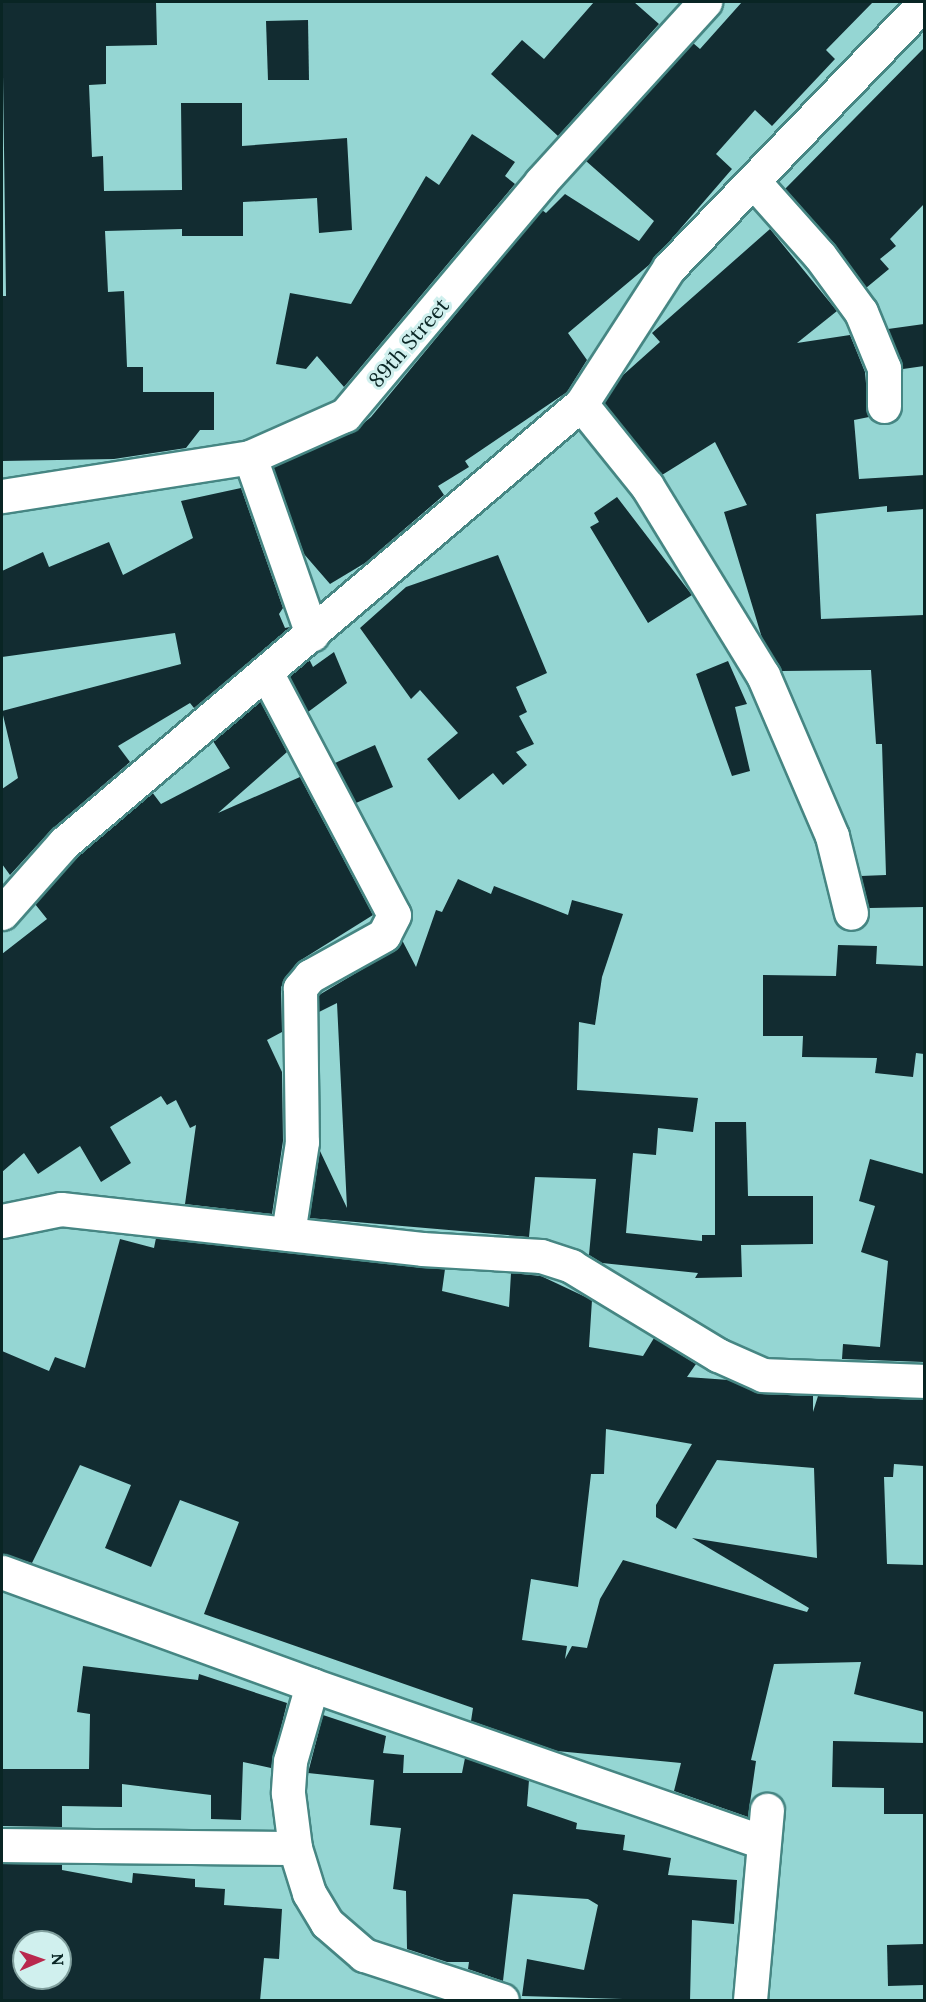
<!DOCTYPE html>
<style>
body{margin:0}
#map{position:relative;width:926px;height:2002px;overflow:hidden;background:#95d6d3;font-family:Lora,serif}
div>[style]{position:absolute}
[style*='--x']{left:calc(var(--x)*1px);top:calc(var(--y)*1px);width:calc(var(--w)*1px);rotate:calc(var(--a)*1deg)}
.building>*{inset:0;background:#122c31}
.roads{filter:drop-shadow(2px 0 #468683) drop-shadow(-2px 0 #468683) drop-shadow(0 2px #468683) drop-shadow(0 -2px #468683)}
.minor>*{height:33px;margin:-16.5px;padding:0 16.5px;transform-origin:16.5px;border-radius:16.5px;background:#fff}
span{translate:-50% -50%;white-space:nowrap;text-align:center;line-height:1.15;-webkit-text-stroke:6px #d0f0ee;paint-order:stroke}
.street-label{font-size:21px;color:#092524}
.frame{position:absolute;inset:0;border:3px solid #092524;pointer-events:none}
.north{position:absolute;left:12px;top:1930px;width:60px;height:60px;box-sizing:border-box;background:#d0f0ee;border:2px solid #809f9d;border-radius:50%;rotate:88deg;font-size:16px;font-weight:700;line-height:24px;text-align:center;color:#092524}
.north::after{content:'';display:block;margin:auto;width:21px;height:27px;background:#b9284d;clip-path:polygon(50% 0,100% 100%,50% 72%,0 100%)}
</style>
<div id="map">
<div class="building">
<i style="clip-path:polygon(2px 2px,156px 2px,157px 45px,106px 46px,106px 84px,89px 85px,92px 157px,103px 156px,104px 191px,182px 190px,181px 103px,242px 103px,242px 146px,347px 138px,352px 230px,319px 233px,317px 198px,243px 202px,243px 236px,182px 236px,182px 229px,105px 231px,108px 292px,124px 291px,127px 367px,143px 367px,143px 392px,214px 392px,214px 430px,200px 430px,186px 448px,114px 459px,2px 461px,2px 296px,6px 296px)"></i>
<i style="clip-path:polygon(594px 2px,634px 2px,659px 24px,558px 136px,491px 74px,522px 40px,544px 59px)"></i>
<i style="clip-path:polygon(742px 2px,873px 2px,826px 50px,835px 59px,772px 126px,755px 110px,716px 154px,732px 169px,649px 265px,568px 333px,587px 360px,567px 392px,465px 461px,469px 467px,438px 486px,444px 495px,365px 563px,330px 584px,304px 554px,273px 467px,353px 432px,371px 417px,542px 210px,546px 213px,565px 194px,639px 241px,654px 221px,586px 161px,693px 43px,700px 49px)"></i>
<i style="clip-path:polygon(308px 20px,309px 80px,268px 80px,266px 21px)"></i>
<i style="clip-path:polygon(924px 48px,924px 204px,890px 239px,896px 246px,880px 259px,889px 269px,866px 288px,785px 189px)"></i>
<i style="clip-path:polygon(472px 134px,515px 162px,505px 176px,515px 184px,344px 387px,317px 356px,306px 369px,276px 364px,290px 293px,351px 304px,426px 176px,439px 185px)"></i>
<i style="clip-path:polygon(770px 229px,837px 311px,797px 343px,850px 335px,865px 372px,869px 417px,854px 420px,859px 479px,924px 475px,924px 509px,887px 512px,887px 506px,816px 514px,821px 619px,924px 615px,924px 907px,869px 908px,861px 876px,886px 875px,882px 744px,876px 744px,871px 670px,782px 671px,762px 638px,724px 512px,747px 505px,715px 442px,662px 475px,604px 403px,622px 376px,660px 342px,652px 333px)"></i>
<i style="clip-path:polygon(924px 324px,924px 366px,903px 369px,888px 329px)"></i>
<i style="clip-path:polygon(241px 488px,283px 608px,279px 614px,285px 628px,290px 627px,194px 708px,190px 703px,118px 746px,130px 762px,52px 829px,10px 875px,2px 864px,2px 789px,18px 778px,2px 711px,181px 664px,175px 633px,2px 657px,2px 571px,43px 552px,49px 567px,109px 542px,123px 575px,193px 538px,181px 501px)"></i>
<i style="clip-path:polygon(617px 497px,692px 595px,648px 623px,590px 527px,599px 522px,594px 513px)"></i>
<i style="clip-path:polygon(498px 555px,547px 673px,516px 687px,527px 712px,519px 716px,534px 744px,516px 752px,527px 765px,503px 785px,493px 773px,459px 800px,427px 759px,458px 733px,420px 690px,411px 699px,360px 628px,406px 587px)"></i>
<i style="clip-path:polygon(334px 652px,347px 683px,308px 712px,289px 676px,309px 659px,313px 667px)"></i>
<i style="clip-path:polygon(728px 661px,747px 704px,735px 707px,750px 771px,732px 776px,696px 674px)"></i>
<i style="clip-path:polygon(260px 701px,287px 752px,218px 813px,300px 777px,373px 915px,301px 960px,281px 987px,282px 1032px,267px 1040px,282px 1072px,283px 1141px,272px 1214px,185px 1204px,196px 1125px,190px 1128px,176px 1100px,167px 1105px,161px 1096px,110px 1127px,131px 1163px,101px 1182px,80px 1146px,38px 1174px,24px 1153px,2px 1172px,2px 954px,47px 919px,35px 904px,77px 856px,152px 792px,161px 804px,230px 768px,213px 741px)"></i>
<i style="clip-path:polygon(375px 745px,393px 787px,356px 803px,335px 763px)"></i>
<i style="clip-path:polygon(458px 879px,491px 894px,494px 886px,568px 915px,572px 900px,623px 914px,602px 977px,595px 1025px,579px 1022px,577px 1090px,698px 1098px,693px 1132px,658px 1128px,656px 1155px,633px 1153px,626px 1233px,702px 1241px,702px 1235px,715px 1235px,715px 1122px,746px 1122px,748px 1196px,813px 1196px,813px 1244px,741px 1245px,742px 1277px,695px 1278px,698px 1273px,602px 1263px,589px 1255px,596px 1179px,535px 1177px,529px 1237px,309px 1218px,320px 1151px,347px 1208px,337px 1003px,319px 1012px,319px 995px,393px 951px,402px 940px,416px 967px,436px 910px,442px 912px)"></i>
<i style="clip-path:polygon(838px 945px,877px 946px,876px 964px,924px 966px,924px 1054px,916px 1053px,913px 1077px,875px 1073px,877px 1058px,802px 1057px,803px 1036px,763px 1036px,763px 975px,836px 976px)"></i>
<i style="clip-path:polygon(870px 1159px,924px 1174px,924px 1362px,842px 1359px,843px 1344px,880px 1347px,888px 1261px,861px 1252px,875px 1206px,859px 1201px)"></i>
<i style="clip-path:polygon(evenodd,156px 1238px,445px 1269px,442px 1291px,509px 1307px,511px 1273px,541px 1276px,592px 1300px,589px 1347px,643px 1356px,654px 1338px,696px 1364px,687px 1377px,729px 1380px,762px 1394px,813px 1396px,813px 1412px,818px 1396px,924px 1400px,924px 1466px,894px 1464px,893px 1477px,884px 1477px,887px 1564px,924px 1565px,924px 1712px,854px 1694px,861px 1662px,774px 1664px,751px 1760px,756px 1761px,748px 1817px,674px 1791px,681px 1763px,557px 1751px,471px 1721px,473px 1708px,204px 1614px,239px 1522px,180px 1500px,151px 1567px,105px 1548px,131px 1485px,80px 1465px,32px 1563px,2px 1554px,2px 1351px,49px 1371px,55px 1357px,85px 1368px,120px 1239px,154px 1248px,156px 1238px,606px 1429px,692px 1444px,656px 1505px,656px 1517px,676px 1529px,717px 1460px,814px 1468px,817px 1558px,692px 1538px,809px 1608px,807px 1612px,623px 1560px,600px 1599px,587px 1648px,572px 1646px,565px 1659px,567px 1646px,522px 1640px,531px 1579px,578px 1587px,591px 1474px,604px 1474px,606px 1429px)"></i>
<i style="clip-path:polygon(83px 1666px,198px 1680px,199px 1674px,287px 1703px,271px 1768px,243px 1762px,241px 1820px,211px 1819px,211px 1795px,122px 1784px,122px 1807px,62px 1806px,62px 1827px,2px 1826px,2px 1769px,89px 1769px,90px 1714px,77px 1712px)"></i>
<i style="clip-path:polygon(323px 1715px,386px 1736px,383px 1753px,404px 1755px,403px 1773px,462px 1773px,465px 1758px,529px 1780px,527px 1806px,577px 1823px,576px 1829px,625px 1835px,623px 1850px,671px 1858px,668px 1875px,737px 1880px,734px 1924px,692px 1920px,690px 2001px,522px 1996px,527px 1959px,584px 1970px,598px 1905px,588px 1899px,513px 1894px,503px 1981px,468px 1969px,469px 1962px,447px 1962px,407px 1949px,406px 1891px,393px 1889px,401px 1828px,370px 1825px,374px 1780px,308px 1773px)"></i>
<i style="clip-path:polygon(833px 1741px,924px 1743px,924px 1814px,884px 1814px,884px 1788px,832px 1787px)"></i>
<i style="clip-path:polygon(evenodd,2px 1864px,62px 1864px,62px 1870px,132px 1883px,133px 1873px,195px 1879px,195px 1887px,225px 1889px,224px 1905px,282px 1909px,279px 1959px,264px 1958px,260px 2001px,2px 2001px,2px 1864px,24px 1942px,60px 1942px,60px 1978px,24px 1978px,24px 1942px)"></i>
<i style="clip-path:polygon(924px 1944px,924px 1985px,888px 1986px,887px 1945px)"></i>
</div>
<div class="roads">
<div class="minor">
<i style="--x:754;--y:182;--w:99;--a:48.3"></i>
<i style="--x:820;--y:256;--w:69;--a:53.8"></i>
<i style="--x:861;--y:312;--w:61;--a:67.7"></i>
<i style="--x:884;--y:368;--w:38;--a:90"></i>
<i style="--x:581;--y:404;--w:105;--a:51.2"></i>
<i style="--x:647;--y:486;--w:222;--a:58.5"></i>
<i style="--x:763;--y:675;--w:175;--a:66.8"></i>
<i style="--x:832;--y:836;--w:79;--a:76.1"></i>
<i style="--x:250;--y:457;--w:188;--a:70.7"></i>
<i style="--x:2;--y:496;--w:251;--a:-8.9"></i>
<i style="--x:250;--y:457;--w:104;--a:-23.9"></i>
<i style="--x:345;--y:415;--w:304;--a:-49.9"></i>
<i style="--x:541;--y:182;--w:244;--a:-47.7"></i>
<i style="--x:267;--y:674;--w:272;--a:62.2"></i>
<i style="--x:394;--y:915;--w:22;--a:117"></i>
<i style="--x:384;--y:935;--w:85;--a:151"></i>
<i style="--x:310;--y:976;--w:16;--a:130"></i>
<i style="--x:300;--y:988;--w:154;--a:89.3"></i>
<i style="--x:302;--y:1142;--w:93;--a:98.7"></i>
<i style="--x:2;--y:913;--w:94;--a:-48.5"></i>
<i style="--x:64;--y:843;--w:678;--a:-40.34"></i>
<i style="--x:581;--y:404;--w:162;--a:-57.1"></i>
<i style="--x:669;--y:268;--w:368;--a:-46.1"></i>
<i style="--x:2;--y:1221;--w:60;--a:-11.5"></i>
<i style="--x:61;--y:1209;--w:363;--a:6.3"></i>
<i style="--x:422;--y:1249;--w:119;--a:3.4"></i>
<i style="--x:541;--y:1256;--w:32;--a:18"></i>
<i style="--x:571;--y:1266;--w:172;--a:31.2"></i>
<i style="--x:718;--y:1355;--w:49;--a:24"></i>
<i style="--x:763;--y:1375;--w:161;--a:2.1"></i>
<i style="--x:2;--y:1572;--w:330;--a:20"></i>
<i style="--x:312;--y:1685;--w:79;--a:106.1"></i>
<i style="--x:290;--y:1761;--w:32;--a:94"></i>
<i style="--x:288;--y:1793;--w:55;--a:82.7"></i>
<i style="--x:295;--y:1848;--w:47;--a:72.7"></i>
<i style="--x:309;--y:1893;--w:35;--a:59"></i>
<i style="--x:327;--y:1923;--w:49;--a:40.9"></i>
<i style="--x:364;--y:1955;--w:145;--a:18.1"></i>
<i style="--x:312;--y:1685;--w:474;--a:19.2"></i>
<i style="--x:2;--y:1845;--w:293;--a:0.6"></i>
<i style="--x:750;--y:2000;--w:191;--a:-84.9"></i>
</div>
</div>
<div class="street-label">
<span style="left:409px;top:343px;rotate:-49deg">89th Street</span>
</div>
<div class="frame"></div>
<div class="north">N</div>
</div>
